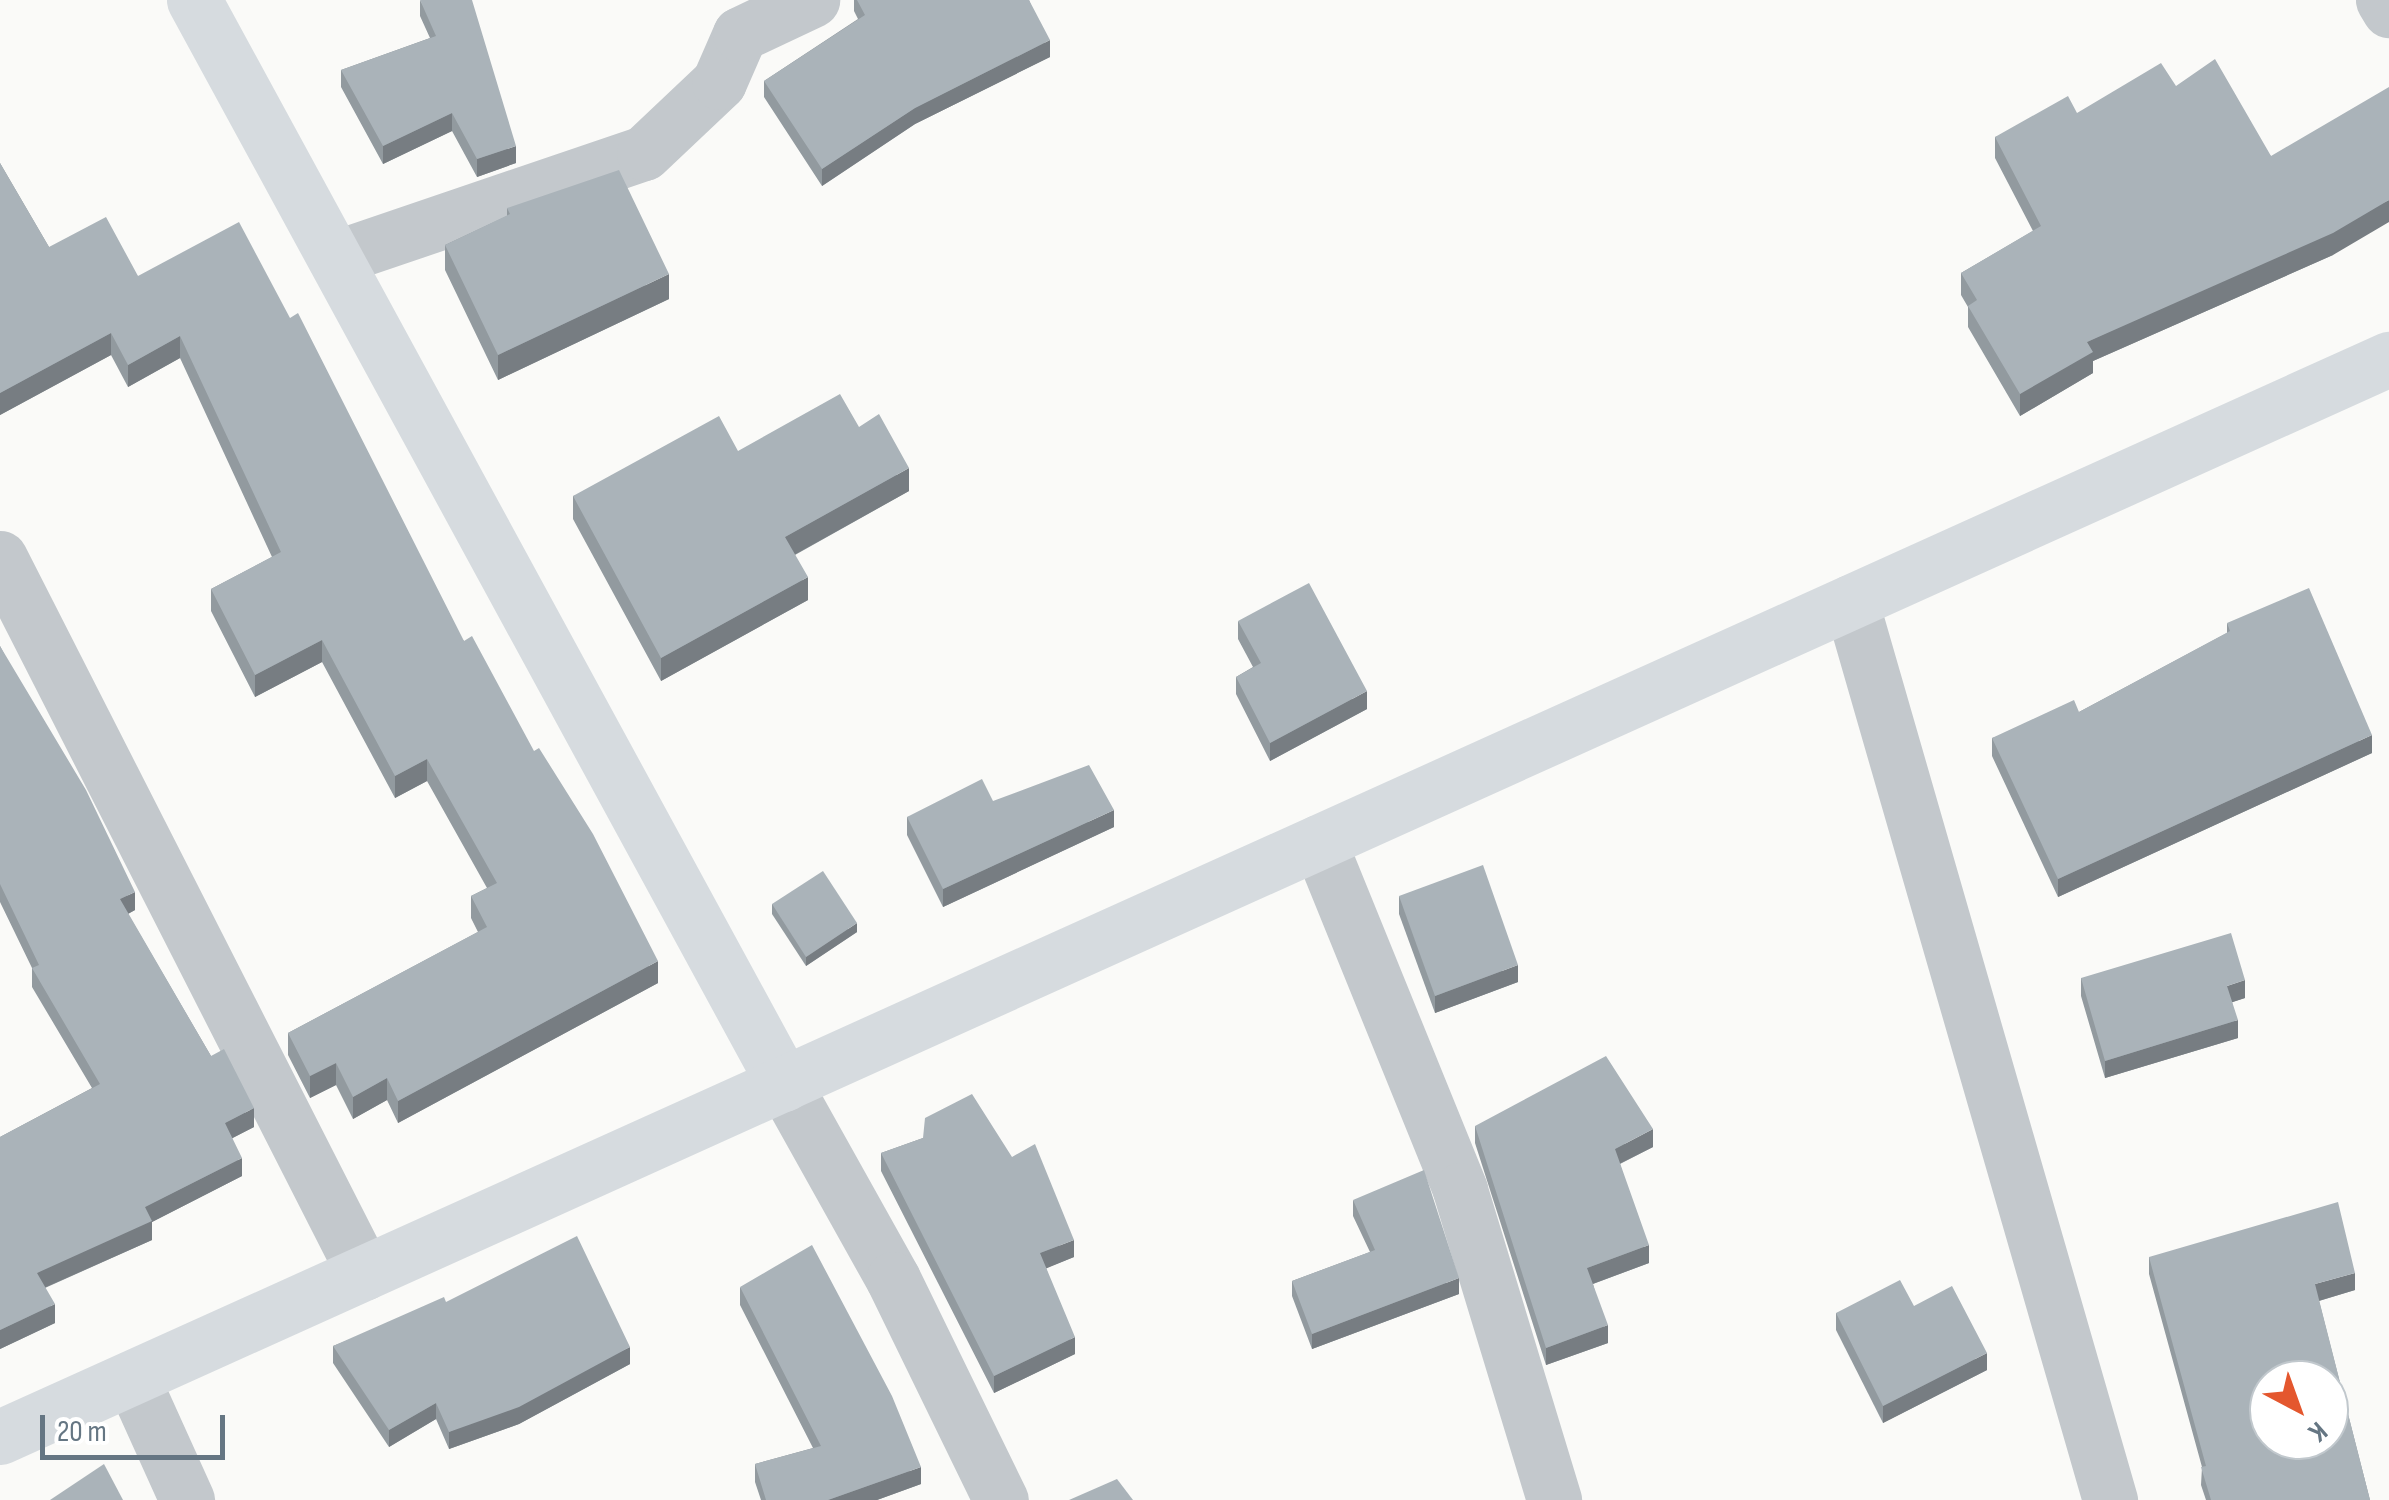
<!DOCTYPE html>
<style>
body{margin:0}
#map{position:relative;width:2389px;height:1500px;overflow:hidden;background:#fafaf8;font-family:"Sofia Sans Condensed",sans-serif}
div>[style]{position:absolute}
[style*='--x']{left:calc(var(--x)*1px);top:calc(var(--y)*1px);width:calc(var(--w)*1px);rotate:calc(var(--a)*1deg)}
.minor>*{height:55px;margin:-27.5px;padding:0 27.5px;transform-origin:27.5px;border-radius:27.5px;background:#c3c8cc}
.major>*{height:55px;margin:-27.5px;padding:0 27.5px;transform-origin:27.5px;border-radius:27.5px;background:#d6dbdf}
.wall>*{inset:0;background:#929a9f}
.shaded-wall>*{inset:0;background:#777d82}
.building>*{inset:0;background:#aab3b9}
span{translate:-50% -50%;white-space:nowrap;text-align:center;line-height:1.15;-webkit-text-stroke:10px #fff;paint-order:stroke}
.north{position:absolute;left:2249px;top:1360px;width:100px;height:100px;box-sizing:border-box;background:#fff;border:2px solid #c1c8cd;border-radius:50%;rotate:139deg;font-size:28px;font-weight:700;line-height:40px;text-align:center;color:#657683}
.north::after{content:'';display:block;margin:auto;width:35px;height:45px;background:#e4572e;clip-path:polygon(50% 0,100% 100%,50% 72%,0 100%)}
.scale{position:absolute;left:40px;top:1415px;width:185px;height:45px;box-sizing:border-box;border:5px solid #657683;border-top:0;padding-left:12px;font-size:30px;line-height:35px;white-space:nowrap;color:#657683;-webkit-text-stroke:8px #fff;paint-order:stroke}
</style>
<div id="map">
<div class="minor">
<i style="--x:2383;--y:0;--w:12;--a:59"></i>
<i style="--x:335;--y:258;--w:326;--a:-18.8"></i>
<i style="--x:644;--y:153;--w:103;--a:-43.4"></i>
<i style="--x:719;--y:82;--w:52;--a:-66.4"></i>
<i style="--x:740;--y:34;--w:80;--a:-25.3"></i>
<i style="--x:0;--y:558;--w:802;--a:63.02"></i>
<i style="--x:1851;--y:602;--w:935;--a:73.91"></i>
<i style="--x:1319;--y:842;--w:375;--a:67.9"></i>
<i style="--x:1460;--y:1190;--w:324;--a:73.1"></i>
<i style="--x:784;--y:1084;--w:223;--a:60.8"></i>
<i style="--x:893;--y:1279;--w:246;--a:64"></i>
<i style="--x:132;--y:1378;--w:134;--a:65.7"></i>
</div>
<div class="major">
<i style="--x:194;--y:0;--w:1234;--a:61.44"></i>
<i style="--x:0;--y:1437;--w:2621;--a:-24.29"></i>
</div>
<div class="wall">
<i style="clip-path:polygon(420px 0,516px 163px,477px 177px,452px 131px,383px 164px,341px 87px,341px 70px,430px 38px,420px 16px)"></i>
<i style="clip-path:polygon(854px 0,1029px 0,1050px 57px,915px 124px,822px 186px,764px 97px,764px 81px,858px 19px,854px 11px)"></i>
<i style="clip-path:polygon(2176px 86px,2271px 156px,2333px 255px,2093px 361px,2093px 373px,2020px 416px,1968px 327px,1968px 307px,1961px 295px,1961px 273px,2033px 231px,1995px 158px,1995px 137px)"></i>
<i style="clip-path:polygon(0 163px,49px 247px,138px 276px,464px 641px,658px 983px,398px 1123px,387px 1100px,353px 1119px,336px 1085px,310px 1098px,288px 1055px,288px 1033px,478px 932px,471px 918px,471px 896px,487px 888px,427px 781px,395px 798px,322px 662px,255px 697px,211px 611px,211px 589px,272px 557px,180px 358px,128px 387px,111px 355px,0 415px)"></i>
<i style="clip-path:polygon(507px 208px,669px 299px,498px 380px,445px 270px,445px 245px,507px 216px)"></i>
<i style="clip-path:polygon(859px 427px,909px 491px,795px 555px,808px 600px,661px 681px,573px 519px,573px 496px)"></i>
<i style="clip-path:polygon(1238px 621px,1367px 709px,1270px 761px,1236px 694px,1236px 677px,1253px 667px,1238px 639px)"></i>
<i style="clip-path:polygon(2227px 623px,2372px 753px,2058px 897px,1992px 756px,1992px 738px,2079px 712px,2227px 633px)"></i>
<i style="clip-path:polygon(0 646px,135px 910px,128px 914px,211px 1056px,254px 1127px,232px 1138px,242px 1176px,152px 1222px,152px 1240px,45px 1288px,55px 1323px,0 1349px,0 1137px,92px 1088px,32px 987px,32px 968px,0 902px)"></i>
<i style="clip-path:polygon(993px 801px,1114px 827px,943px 907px,907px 835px,907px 817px)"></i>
<i style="clip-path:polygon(1399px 896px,1518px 982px,1435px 1013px,1399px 914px)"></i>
<i style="clip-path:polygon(772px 904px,857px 932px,806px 966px,772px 914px)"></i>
<i style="clip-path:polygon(2081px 978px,2245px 998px,2232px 1002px,2238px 1038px,2105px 1078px,2081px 996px)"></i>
<i style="clip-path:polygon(1475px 1126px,1653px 1147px,1620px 1164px,1649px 1263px,1593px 1284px,1608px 1343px,1546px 1365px,1475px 1143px)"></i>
<i style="clip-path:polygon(923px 1138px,1074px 1257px,1046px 1268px,1075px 1354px,994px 1393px,881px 1171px,881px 1153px)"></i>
<i style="clip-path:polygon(1353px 1200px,1459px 1294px,1312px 1349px,1292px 1296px,1292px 1281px,1370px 1252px,1353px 1216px)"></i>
<i style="clip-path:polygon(2149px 1257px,2355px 1290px,2319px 1301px,2370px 1500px,2206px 1500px,2201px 1485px,2202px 1467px,2149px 1274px)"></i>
<i style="clip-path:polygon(740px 1287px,921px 1484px,877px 1500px,761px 1500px,755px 1482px,755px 1464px,813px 1448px,740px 1305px)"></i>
<i style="clip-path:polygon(446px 1302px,630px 1364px,519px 1424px,449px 1449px,436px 1419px,389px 1447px,333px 1363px,333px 1346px)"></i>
<i style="clip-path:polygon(1914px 1306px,1987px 1370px,1883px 1423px,1836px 1330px,1836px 1313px)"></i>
</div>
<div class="shaded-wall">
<i style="clip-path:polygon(1050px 40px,1050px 57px,915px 124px,822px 186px,822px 169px,915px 108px)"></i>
<i style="clip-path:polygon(452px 113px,452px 131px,383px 164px,383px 146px)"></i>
<i style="clip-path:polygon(516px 146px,516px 163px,477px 177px,477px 159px)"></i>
<i style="clip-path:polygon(2389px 200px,2389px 222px,2333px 255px,2093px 361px,2093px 373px,2020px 416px,2020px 394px,2087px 342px)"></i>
<i style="clip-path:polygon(669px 274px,669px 299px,498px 380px,498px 355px)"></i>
<i style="clip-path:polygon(111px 333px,111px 355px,0 415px,0 393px)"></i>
<i style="clip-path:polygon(180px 336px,180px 358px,128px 387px,128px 365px)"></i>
<i style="clip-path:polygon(909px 468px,909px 491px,785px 560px,785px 537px)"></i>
<i style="clip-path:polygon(808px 577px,808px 600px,661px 681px,661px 658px)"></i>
<i style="clip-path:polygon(322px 640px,322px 662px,255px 697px,255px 675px)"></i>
<i style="clip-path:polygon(1367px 691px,1367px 709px,1270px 761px,1270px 743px)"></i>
<i style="clip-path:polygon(2372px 735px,2372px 753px,2058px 897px,2058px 879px)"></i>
<i style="clip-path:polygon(427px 759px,427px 781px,395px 798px,395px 776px)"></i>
<i style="clip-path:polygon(1114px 810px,1114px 827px,943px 907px,943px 889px)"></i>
<i style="clip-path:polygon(135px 892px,135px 910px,120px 918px,120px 899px)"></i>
<i style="clip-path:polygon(857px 923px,857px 932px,806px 966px,806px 957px)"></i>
<i style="clip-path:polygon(658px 961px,658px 983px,398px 1123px,398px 1101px)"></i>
<i style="clip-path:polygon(1518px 965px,1518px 982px,1435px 1013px,1435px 996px)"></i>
<i style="clip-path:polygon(2245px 980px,2245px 998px,2227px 1004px,2227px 986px)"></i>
<i style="clip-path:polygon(2238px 1020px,2238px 1038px,2105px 1078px,2105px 1061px)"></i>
<i style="clip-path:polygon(336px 1063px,336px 1085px,310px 1098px,310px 1076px)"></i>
<i style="clip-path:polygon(387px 1078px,387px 1100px,353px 1119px,353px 1097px)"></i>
<i style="clip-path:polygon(254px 1108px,254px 1127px,225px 1142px,225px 1123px)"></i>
<i style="clip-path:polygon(1653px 1129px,1653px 1147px,1615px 1166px,1615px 1149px)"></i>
<i style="clip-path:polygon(242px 1158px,242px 1176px,152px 1222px,152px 1240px,37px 1291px,37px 1273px,145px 1207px)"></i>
<i style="clip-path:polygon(1074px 1240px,1074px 1257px,1040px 1271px,1040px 1253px)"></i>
<i style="clip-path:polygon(1649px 1245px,1649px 1263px,1587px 1286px,1587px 1268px)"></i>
<i style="clip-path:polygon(2355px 1273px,2355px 1290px,2315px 1302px,2315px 1284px)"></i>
<i style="clip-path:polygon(1459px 1278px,1459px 1294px,1312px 1349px,1312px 1334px)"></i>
<i style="clip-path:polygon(55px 1304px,55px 1323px,0 1349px,0 1330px)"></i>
<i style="clip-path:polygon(1608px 1325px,1608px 1343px,1546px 1365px,1546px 1348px)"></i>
<i style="clip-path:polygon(1075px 1337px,1075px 1354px,994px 1393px,994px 1376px)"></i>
<i style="clip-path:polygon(630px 1347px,630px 1364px,519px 1424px,449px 1449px,449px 1432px)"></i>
<i style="clip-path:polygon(1987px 1353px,1987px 1370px,1883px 1423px,1883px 1406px)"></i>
<i style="clip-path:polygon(436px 1403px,436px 1419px,389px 1447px,389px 1430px)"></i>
<i style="clip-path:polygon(921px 1467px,921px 1484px,877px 1500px,828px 1500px)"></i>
</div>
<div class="building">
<i style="clip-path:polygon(420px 0,472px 0,516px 146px,477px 159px,452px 113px,383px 146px,341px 70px,436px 36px)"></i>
<i style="clip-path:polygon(857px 0,1029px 0,1050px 40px,915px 108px,822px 169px,764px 81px,865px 15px)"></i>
<i style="clip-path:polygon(2215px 59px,2271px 156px,2389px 87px,2389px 200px,2333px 233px,2087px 342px,2093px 352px,2020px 394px,1968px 306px,1977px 300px,1961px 273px,2041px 226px,1995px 137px,2068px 96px,2077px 113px,2161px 63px,2176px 86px)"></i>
<i style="clip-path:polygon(0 163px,49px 247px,106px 217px,138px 276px,239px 222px,290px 318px,298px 313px,464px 641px,472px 636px,534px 751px,539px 748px,593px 834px,658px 961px,398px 1101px,387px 1078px,353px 1097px,336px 1063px,310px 1076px,288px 1033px,487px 927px,471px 896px,497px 883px,427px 759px,395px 776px,322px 640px,255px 675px,211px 589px,281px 552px,180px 336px,128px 365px,111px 333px,0 393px)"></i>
<i style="clip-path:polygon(619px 170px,669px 274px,498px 355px,445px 245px,510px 214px,507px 208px)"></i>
<i style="clip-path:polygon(840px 394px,859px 427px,879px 414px,909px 468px,785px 537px,808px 577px,661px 658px,573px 496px,719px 416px,738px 451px)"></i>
<i style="clip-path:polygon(1309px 583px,1367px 691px,1270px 743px,1236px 677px,1261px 663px,1238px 621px)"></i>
<i style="clip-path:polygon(2309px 588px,2372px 735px,2058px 879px,1992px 738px,2074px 700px,2079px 712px,2230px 631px,2227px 623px)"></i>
<i style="clip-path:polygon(0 646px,86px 790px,135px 892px,120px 899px,211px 1056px,224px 1049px,254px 1108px,225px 1123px,242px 1158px,145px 1207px,152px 1221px,37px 1273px,55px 1304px,0 1330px,0 1137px,100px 1084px,32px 968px,39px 965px,0 884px)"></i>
<i style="clip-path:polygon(1089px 765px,1114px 810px,943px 889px,907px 817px,982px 779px,993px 801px)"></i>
<i style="clip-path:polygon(1483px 865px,1518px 965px,1435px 996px,1399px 896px)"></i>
<i style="clip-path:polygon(823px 871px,857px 923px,806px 957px,772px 904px)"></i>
<i style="clip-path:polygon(2231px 933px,2245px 980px,2227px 986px,2238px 1020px,2105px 1061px,2081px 978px)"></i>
<i style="clip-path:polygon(1606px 1056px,1653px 1129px,1615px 1149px,1649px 1245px,1587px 1268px,1608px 1325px,1546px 1348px,1475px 1126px)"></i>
<i style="clip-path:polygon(972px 1094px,1012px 1157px,1035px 1144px,1074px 1240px,1040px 1253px,1075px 1337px,994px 1376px,881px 1153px,923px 1138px,925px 1118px)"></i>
<i style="clip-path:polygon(1424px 1170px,1459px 1278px,1312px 1334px,1292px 1281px,1375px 1250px,1353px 1200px)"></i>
<i style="clip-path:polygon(evenodd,2338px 1202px,2355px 1273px,2315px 1284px,2370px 1500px,2211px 1500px,2201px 1467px,2206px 1466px,2149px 1257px,2338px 1202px,2269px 1380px,2329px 1380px,2329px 1440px,2269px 1440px,2269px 1380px)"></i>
<i style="clip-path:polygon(577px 1236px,630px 1347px,519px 1407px,449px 1432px,436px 1403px,389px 1430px,333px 1346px,444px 1297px,446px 1302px)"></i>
<i style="clip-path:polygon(812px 1245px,892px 1396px,921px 1467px,828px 1500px,766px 1500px,755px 1464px,821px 1446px,740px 1287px)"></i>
<i style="clip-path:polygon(1900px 1280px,1914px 1306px,1952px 1286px,1987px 1353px,1883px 1406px,1836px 1313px)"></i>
<i style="clip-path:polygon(104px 1464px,123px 1500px,50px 1500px)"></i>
<i style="clip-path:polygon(1117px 1479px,1133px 1500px,1069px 1500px)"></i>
</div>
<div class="north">K</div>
<div class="scale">20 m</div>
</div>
